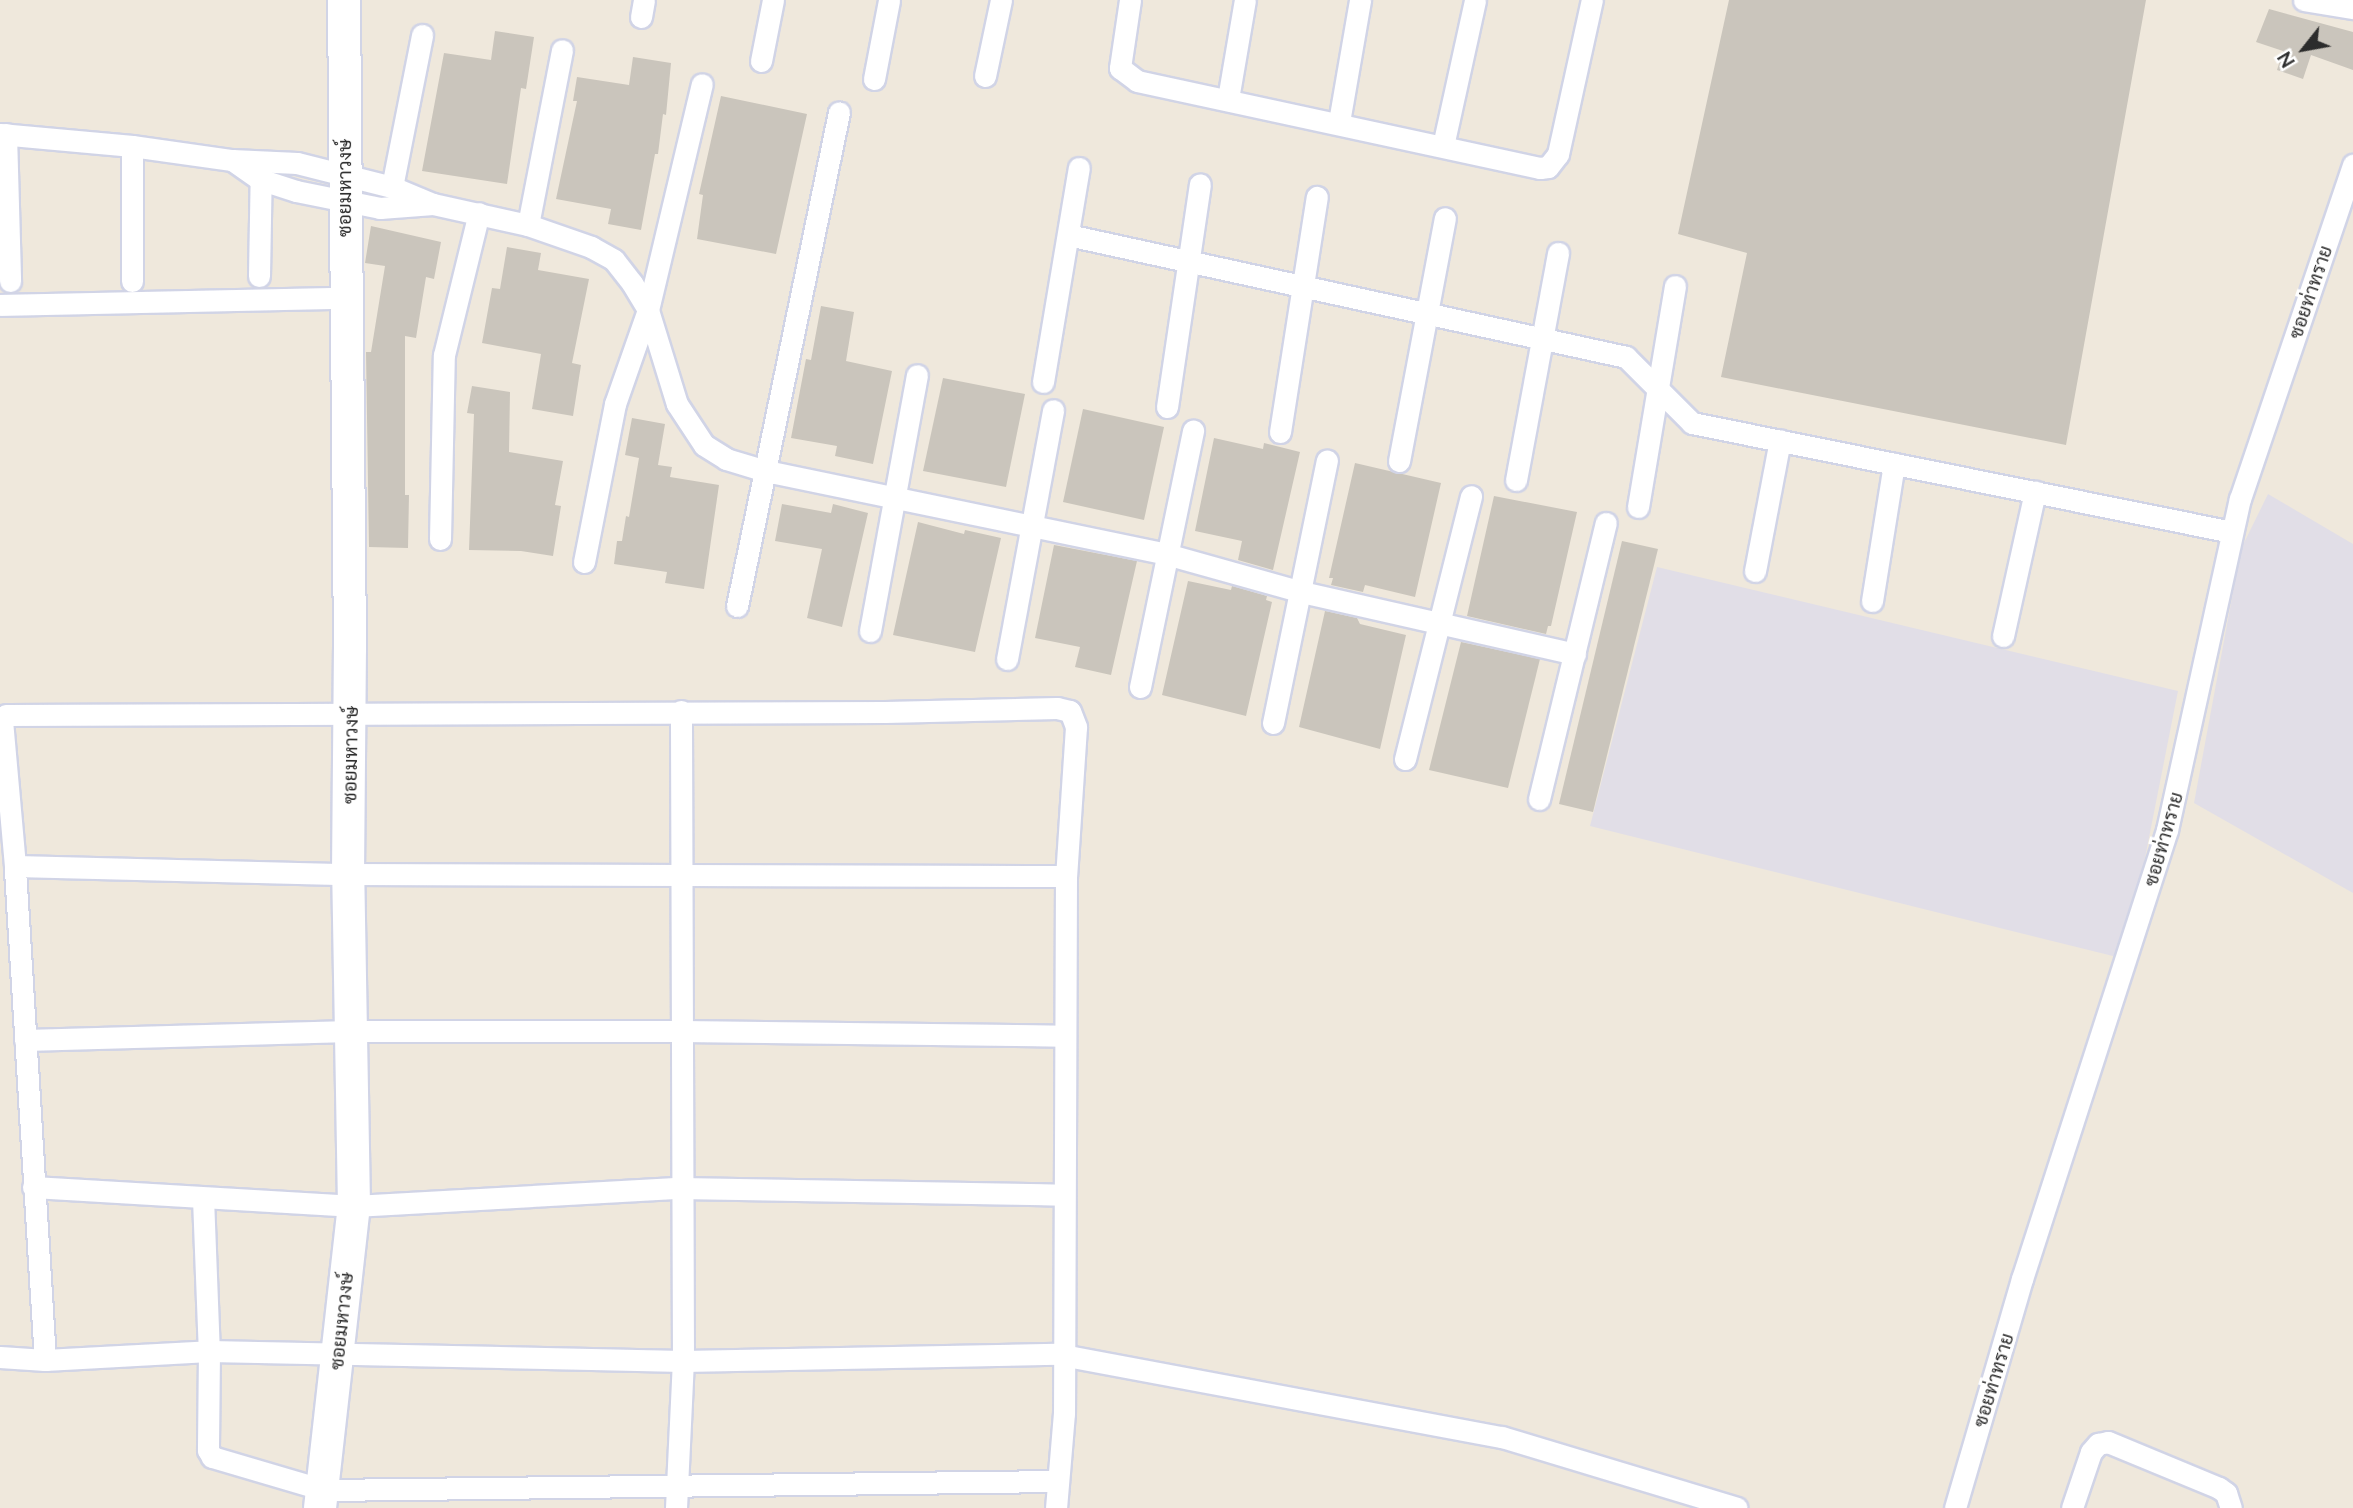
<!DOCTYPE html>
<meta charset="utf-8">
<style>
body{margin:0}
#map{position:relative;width:2353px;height:1508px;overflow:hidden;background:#efe8dc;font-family:Lato,Sarabun,sans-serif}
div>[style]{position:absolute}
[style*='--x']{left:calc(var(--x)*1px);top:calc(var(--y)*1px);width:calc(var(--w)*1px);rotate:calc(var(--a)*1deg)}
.industrial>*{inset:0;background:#e1dee7}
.building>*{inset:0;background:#cac5bc}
.roads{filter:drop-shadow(2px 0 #d1d4e6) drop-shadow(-2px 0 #d1d4e6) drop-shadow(0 2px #d1d4e6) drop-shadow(0 -2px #d1d4e6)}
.street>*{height:21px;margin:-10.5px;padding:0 10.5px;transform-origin:10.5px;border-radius:10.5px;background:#fff}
.secondary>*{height:32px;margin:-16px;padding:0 16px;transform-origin:16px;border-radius:16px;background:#fff}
span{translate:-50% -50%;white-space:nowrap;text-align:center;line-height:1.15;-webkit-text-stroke:6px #fff;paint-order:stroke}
.street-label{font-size:19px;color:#2c2c2c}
.north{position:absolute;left:2269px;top:14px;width:70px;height:70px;-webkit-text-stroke:5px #fff;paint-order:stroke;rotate:239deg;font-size:19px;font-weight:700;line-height:28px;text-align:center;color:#2c2c2c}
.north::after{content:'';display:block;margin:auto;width:24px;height:32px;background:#2c2c2c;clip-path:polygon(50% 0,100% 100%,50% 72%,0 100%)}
</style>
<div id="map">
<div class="industrial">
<i style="clip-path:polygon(2268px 494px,2353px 544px,2353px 893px,2194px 803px,2241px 549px)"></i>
<i style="clip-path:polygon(1657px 567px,2178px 691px,2125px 959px,1590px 826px)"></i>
</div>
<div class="building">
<i style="clip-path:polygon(1729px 0,2146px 0,2066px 445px,1721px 377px,1747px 253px,1678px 234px)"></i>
<i style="clip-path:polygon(2269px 9px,2353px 32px,2353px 70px,2311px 55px,2303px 79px,2277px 70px,2283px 51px,2256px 42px)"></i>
<i style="clip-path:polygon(495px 31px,534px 37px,526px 89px,521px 88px,507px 184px,422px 171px,444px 53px,491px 60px)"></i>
<i style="clip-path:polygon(633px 57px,671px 63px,666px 115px,663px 114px,658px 154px,655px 154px,641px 230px,608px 224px,611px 209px,556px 199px,577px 101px,573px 101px,577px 77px,629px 85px)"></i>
<i style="clip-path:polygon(721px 96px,807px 114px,776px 254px,697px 239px,703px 195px,699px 194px)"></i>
<i style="clip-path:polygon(371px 226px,441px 242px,434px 279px,426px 277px,416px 338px,405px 336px,405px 495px,409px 495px,408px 548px,369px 547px,366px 352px,371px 352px,385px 266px,365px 263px)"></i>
<i style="clip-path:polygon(507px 247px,541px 253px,538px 270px,589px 279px,572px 363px,581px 365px,573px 416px,532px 409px,541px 354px,482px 343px,492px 288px,500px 289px)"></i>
<i style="clip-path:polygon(821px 306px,854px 312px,846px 361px,892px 371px,873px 464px,835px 456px,837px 446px,791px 438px,806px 359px,811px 360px)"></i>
<i style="clip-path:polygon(943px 378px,1025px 394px,1006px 487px,923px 471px)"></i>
<i style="clip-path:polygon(472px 386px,510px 392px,509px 452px,563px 461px,555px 505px,561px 506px,553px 556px,521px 551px,469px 550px,474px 414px,467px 413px)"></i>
<i style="clip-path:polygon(1083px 409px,1164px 427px,1144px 520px,1063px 502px)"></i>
<i style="clip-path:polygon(632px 418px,665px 424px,658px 465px,672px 467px,670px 477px,719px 485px,704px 589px,665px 583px,667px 572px,614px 564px,617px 541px,622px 541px,626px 516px,629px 517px,639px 458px,625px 455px)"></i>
<i style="clip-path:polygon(1214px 438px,1263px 449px,1264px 443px,1300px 452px,1273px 570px,1238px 560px,1242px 541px,1195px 531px)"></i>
<i style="clip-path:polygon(1355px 463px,1441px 483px,1415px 597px,1365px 585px,1363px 592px,1331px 585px,1333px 578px,1329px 578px)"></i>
<i style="clip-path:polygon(1494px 496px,1577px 512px,1551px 626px,1548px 626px,1546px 634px,1467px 616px)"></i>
<i style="clip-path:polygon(782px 504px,831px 513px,833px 504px,868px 513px,842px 627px,807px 618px,822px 549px,775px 541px)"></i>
<i style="clip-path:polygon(918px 522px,964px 534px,965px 530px,1001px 538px,975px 652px,893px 635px)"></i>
<i style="clip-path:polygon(1622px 541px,1658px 549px,1593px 812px,1559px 804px)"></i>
<i style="clip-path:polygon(1054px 545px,1137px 561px,1111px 675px,1075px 667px,1080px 647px,1035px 638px)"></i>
<i style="clip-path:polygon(1188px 581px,1231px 590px,1232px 586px,1267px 596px,1266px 600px,1272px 602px,1246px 716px,1162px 695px)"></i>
<i style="clip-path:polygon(1325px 611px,1357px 618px,1360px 624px,1406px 635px,1380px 749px,1299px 727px)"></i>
<i style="clip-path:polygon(1461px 642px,1540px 659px,1508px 788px,1429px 770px)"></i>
</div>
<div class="roads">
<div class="street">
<i style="--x:1130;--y:0;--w:69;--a:98.4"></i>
<i style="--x:1120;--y:68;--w:21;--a:37"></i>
<i style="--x:1137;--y:81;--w:412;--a:12.2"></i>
<i style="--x:1540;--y:168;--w:8;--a:-7"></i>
<i style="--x:1548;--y:167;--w:16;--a:-52"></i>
<i style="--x:1558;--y:154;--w:158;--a:-77.6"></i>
<i style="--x:2304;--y:0;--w:50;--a:9.3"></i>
<i style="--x:641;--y:17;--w:17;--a:-80"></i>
<i style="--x:761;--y:61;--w:62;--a:-78.9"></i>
<i style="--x:985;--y:76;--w:78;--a:-78.1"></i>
<i style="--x:874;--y:79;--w:80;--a:-79.2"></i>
<i style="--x:1228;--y:99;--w:100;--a:-80.3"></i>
<i style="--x:1339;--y:122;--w:124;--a:-80.2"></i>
<i style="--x:0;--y:134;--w:133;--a:5.2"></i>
<i style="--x:132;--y:146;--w:101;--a:8"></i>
<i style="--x:232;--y:160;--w:65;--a:2.6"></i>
<i style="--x:297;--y:163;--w:98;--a:14.2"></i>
<i style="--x:392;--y:187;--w:44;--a:22.5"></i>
<i style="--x:433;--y:204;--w:97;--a:12.5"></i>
<i style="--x:528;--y:225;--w:67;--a:19.2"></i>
<i style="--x:591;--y:247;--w:26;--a:29"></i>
<i style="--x:614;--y:260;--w:29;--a:52"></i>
<i style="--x:632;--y:283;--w:31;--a:59"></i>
<i style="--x:648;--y:310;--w:98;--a:72.9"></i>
<i style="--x:677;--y:404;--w:49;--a:56.6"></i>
<i style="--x:704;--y:445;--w:26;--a:32"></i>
<i style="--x:726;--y:459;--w:42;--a:16.7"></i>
<i style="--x:766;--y:471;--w:409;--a:11.7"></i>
<i style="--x:1166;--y:554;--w:141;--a:15.6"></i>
<i style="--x:1302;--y:592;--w:280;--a:12.8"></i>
<i style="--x:6;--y:134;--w:147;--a:88.4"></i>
<i style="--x:132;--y:146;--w:135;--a:90"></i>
<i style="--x:1443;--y:146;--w:149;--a:-77.6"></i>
<i style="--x:232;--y:160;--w:33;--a:35"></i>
<i style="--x:259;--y:179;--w:39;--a:18"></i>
<i style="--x:296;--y:191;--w:86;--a:11.4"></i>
<i style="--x:380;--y:208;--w:53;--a:-4.3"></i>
<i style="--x:392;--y:187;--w:155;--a:-78.8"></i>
<i style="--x:528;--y:225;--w:178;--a:-79"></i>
<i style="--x:1068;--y:235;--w:571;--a:12.33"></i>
<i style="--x:1626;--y:357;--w:93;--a:45"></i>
<i style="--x:1692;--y:423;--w:551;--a:11.41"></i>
<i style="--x:259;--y:276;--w:110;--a:-89"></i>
<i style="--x:0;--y:305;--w:345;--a:-1.2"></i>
<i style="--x:1043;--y:382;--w:217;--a:-80.5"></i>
<i style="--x:1167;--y:407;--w:225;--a:-81.6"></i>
<i style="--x:1280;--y:432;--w:238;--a:-81.1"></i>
<i style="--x:1399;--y:461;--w:247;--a:-79.3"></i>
<i style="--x:1516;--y:480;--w:231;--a:-79.5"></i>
<i style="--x:1638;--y:507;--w:224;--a:-80.5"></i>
<i style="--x:440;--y:539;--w:184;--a:-88.8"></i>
<i style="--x:444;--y:355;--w:146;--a:-76.2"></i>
<i style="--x:584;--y:562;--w:161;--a:-78.9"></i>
<i style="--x:615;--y:404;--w:100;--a:-70.7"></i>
<i style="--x:648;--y:310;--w:232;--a:-76.6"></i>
<i style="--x:1755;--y:571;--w:133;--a:-79.2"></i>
<i style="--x:1872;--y:601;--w:139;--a:-80.9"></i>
<i style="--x:737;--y:606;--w:504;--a:-78.33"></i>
<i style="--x:870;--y:631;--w:260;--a:-79.6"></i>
<i style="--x:2003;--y:636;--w:148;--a:-77.5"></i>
<i style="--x:1007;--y:659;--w:253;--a:-79.5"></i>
<i style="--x:1140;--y:687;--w:262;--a:-78.3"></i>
<i style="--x:1273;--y:723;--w:268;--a:-78.4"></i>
<i style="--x:1405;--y:759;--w:271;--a:-75.9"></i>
<i style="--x:1539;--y:799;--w:284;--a:-76.4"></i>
<i style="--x:15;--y:866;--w:333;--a:1.4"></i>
<i style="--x:348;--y:874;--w:718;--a:0.16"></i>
<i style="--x:25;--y:1040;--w:325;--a:-1.6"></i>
<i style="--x:350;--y:1031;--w:331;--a:0"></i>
<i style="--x:681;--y:1031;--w:382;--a:0.7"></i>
<i style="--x:33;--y:1187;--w:322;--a:3.4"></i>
<i style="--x:354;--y:1206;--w:326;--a:-3.2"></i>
<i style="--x:680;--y:1188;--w:383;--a:1"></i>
<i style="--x:203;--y:1198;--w:153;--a:87.8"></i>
<i style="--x:209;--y:1351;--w:99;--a:90.6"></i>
<i style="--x:208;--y:1450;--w:8;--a:60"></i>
<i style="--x:212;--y:1457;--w:117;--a:16.4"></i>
<i style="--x:324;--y:1490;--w:734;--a:-0.7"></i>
<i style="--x:0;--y:1357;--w:45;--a:3.8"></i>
<i style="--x:45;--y:1360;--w:164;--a:-3.1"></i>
<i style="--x:209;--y:1351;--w:474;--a:1.2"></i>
<i style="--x:683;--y:1361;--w:374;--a:-1.1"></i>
<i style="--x:1057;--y:1354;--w:453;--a:10.6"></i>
<i style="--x:1502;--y:1437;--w:245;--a:16.8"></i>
<i style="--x:45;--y:1360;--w:495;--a:-93.5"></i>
<i style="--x:15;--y:866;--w:147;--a:-95.1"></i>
<i style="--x:2;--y:720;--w:6;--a:-51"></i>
<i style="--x:6;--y:715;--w:879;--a:-0.2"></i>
<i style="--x:885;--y:712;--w:172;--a:-1.3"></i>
<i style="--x:1057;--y:708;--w:13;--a:13"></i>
<i style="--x:1070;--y:711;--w:17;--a:69"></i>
<i style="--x:1076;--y:727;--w:149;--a:93.8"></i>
<i style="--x:1066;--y:876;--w:537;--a:90.21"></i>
<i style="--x:1064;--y:1413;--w:95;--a:94.8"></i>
<i style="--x:676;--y:1508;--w:147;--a:-87.3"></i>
<i style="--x:683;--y:1361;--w:650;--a:-90.18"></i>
<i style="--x:1955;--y:1508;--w:239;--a:-73.7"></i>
<i style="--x:2022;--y:1279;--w:472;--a:-72.1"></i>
<i style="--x:2167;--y:830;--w:339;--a:-77.6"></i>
<i style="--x:2240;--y:499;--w:353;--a:-71.3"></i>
<i style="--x:2072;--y:1508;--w:59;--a:-71.3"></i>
<i style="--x:2091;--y:1452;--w:11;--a:-49"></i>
<i style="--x:2098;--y:1444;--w:10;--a:-11"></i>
<i style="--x:2108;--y:1442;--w:120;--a:22.5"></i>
<i style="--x:2219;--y:1488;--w:9;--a:36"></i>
<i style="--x:2226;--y:1493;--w:16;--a:72"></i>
</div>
<div class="secondary">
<i style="--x:320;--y:1508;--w:304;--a:-83.6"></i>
<i style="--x:354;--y:1206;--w:332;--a:-91"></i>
<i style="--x:348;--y:874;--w:225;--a:-89.5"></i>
<i style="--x:350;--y:649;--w:649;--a:-90.53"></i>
</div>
</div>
<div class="street-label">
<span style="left:344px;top:188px;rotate:-90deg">ซอยมหาวงษ์</span>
<span style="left:2310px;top:292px;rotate:-71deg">ซอยท่าทราย</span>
<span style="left:350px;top:755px;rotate:-89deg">ซอยมหาวงษ์</span>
<span style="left:2163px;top:839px;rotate:-74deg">ซอยท่าทราย</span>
<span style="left:341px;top:1321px;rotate:-84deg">ซอยมหาวงษ์</span>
<span style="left:1993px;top:1380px;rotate:-73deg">ซอยท่าทราย</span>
</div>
<div class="north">N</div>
</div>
